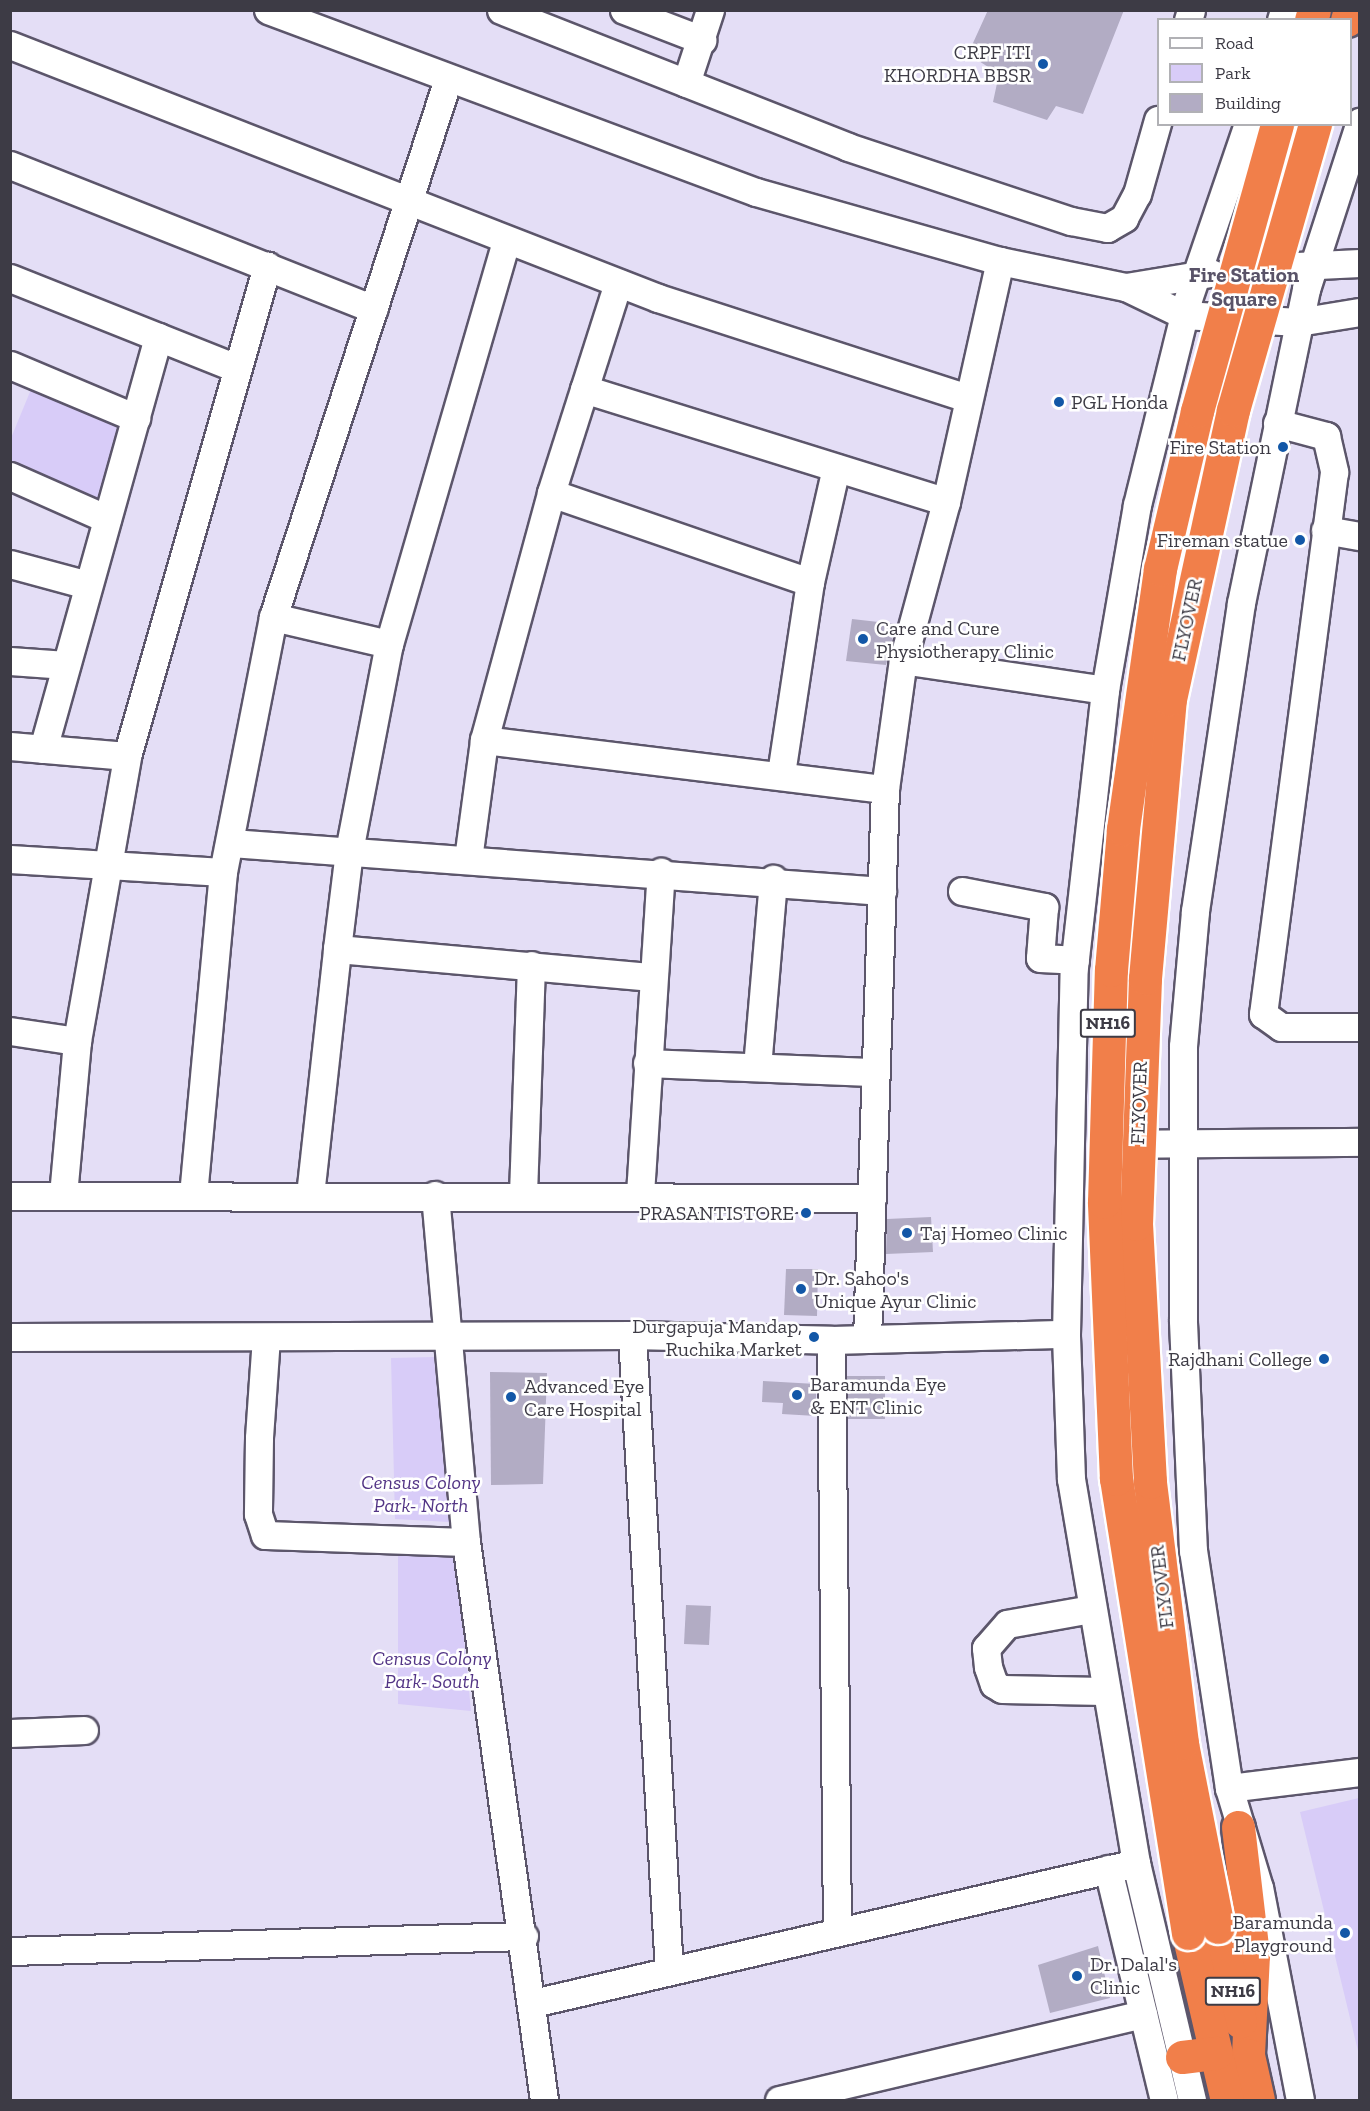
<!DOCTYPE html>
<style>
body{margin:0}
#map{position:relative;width:1370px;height:2111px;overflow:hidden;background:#e4def6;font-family:"Zilla Slab",serif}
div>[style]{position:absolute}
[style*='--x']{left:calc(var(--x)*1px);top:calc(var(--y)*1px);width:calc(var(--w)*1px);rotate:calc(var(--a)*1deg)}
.green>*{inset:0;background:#d8ccf8}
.building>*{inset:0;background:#b2acc4}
.roads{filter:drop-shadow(2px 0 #5c566b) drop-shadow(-2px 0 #5c566b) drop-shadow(0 2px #5c566b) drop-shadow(0 -2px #5c566b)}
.minor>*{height:27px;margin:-13.5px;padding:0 13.5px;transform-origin:13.5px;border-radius:13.5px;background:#fff}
.highway>*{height:33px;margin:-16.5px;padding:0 16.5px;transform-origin:16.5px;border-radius:16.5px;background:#f17f4a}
.bridges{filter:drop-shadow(2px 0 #fff) drop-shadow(-2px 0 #fff) drop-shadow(0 2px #fff) drop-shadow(0 -2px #fff)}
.highway-bridge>*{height:33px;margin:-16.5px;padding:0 16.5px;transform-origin:16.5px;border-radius:16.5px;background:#f17f4a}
.dots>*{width:16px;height:16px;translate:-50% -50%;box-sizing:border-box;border:3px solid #fff;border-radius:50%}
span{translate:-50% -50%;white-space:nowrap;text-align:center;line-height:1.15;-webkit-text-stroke:5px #fff;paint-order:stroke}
.shield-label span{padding:2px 4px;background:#fff;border:2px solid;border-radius:4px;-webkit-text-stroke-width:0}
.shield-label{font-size:18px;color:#3d3b45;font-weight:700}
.poi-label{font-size:20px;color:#3d3b45}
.right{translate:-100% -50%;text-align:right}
.left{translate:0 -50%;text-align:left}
.street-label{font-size:20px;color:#3d3b45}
.park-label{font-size:20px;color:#523485;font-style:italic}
.neighbourhood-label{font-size:21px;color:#595368;font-weight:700}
.frame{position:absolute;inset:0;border:12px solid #3d3b45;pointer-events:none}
.legend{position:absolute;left:1157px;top:18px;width:195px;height:108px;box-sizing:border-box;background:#fff;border:2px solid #b1b1b5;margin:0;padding:8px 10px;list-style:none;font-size:18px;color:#3d3b45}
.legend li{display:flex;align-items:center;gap:12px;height:30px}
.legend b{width:30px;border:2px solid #b1b1b5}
</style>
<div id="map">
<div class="green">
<i style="clip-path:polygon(32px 387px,128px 425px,102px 506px,11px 469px,11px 438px)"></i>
<i style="clip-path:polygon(434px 1357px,449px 1522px,395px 1519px,391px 1358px)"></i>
<i style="clip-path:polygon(398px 1555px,456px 1555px,471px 1711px,398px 1704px)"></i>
<i style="clip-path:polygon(1359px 1798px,1360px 1798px,1359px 2055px,1300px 1812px)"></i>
</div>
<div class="building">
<i style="clip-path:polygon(988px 10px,1124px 10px,1083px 114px,1056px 106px,1047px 120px,993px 102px,999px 74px,968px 54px)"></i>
<i style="clip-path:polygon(852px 619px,896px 624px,886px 665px,846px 661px)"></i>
<i style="clip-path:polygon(931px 1217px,933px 1252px,886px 1254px,887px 1219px)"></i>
<i style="clip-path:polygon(786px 1269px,818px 1269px,817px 1316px,784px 1315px)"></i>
<i style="clip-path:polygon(490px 1372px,547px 1373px,543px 1484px,491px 1485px)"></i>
<i style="clip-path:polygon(847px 1376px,885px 1376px,885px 1419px,848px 1419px)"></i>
<i style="clip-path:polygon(763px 1381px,816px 1384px,816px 1416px,782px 1414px,783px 1403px,762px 1402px)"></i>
<i style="clip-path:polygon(686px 1605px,711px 1606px,709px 1645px,684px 1644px)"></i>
<i style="clip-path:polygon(1098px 1946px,1110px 1998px,1050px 2013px,1038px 1965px)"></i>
</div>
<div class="roads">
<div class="minor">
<i style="--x:268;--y:10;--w:521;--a:20.45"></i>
<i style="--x:756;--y:192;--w:254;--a:15.8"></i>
<i style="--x:1000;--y:261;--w:129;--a:11.7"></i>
<i style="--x:1126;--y:287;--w:64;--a:25.8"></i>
<i style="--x:1184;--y:315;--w:114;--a:3.5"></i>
<i style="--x:1298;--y:322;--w:63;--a:-9.2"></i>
<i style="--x:501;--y:10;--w:373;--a:21.5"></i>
<i style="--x:848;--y:147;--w:235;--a:18.4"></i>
<i style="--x:1071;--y:221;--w:37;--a:11"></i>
<i style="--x:1107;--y:228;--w:20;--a:-30"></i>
<i style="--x:1124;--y:218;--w:27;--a:-62"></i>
<i style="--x:1137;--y:194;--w:77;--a:-74.2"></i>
<i style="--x:624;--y:10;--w:84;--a:21"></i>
<i style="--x:1188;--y:20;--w:10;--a:-73"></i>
<i style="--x:1281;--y:20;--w:10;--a:-73"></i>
<i style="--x:10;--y:45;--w:696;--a:21.33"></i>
<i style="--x:658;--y:298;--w:325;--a:17.9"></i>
<i style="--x:686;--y:83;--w:77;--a:-71.8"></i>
<i style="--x:10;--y:165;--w:391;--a:21.6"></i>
<i style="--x:1255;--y:268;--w:105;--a:-2.7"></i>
<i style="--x:10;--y:278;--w:243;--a:21.7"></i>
<i style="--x:618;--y:283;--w:220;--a:107.7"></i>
<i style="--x:551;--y:493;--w:274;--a:19"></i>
<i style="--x:810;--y:582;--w:193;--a:98.6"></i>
<i style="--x:1126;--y:287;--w:86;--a:-9.4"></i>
<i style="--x:10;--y:365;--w:137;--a:22.8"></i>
<i style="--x:584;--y:389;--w:379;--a:17.3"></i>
<i style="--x:1277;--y:423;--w:51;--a:14.9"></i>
<i style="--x:1326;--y:436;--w:37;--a:77"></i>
<i style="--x:1334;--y:472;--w:547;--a:97.46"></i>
<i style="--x:1263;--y:1014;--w:22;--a:36"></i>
<i style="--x:1281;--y:1027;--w:79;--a:0"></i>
<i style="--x:10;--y:476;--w:106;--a:23.9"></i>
<i style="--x:1325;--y:530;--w:36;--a:10"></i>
<i style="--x:10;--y:564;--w:81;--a:15.1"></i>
<i style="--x:810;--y:582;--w:117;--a:-77.2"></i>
<i style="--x:273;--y:617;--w:119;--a:13.1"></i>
<i style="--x:903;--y:660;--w:204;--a:8.4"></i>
<i style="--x:10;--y:661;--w:56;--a:4.1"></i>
<i style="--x:484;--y:740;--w:404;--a:7"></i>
<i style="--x:10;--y:746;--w:117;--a:4.9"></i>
<i style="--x:43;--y:749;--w:428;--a:-74.4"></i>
<i style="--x:231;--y:843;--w:653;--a:4.22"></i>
<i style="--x:10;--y:859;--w:213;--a:3.5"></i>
<i style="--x:468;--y:859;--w:120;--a:-82.3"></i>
<i style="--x:484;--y:740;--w:256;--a:-74.8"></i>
<i style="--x:962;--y:891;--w:84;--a:11"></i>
<i style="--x:1044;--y:907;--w:51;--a:94.5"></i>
<i style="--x:1040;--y:958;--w:35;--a:3"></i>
<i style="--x:337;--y:949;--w:99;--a:-83"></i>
<i style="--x:349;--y:851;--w:211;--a:-79.1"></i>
<i style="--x:389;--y:644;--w:420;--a:-73.8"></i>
<i style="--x:10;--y:1031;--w:68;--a:8.5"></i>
<i style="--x:647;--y:1063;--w:229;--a:2.3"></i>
<i style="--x:757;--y:1067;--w:189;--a:-85.1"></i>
<i style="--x:1118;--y:1144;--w:242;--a:-0.5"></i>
<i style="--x:523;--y:1194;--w:229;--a:-88"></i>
<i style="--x:640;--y:1194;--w:323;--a:-86.3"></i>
<i style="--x:63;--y:1195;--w:155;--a:-84.8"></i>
<i style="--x:77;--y:1041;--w:289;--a:-80"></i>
<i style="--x:127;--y:756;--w:510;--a:-74.05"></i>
<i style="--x:193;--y:1195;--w:324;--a:-84.7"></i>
<i style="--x:223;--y:872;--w:260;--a:-78.9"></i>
<i style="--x:273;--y:617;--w:566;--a:-71.98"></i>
<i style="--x:310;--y:1195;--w:247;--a:-83.7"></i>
<i style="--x:337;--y:949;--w:317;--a:5.1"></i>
<i style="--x:435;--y:1195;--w:348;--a:84.9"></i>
<i style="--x:466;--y:1542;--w:563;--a:82.04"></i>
<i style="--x:10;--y:1196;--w:862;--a:0.13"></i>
<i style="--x:632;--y:1335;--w:637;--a:86.67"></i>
<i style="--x:10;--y:1337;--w:622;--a:-0.18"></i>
<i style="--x:632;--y:1335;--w:199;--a:1.4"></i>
<i style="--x:831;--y:1340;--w:235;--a:-1.5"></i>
<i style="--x:266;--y:1337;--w:101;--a:94"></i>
<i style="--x:259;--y:1438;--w:76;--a:90.8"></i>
<i style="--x:258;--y:1514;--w:22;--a:72"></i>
<i style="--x:265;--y:1535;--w:201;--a:2"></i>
<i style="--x:867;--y:1339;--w:550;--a:-88.13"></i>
<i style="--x:885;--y:789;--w:130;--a:-82.1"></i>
<i style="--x:903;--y:660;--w:164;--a:-74.8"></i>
<i style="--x:946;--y:502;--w:247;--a:-77.4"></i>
<i style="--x:831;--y:1340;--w:592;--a:89.42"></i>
<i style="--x:1091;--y:1609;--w:85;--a:169.9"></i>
<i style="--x:1007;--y:1624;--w:32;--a:131"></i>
<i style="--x:986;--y:1648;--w:19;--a:84"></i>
<i style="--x:988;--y:1667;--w:18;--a:71"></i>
<i style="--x:994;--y:1684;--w:9;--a:32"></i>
<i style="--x:1002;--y:1689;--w:102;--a:1.1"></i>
<i style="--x:10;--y:1733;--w:74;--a:-2.3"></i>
<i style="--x:1229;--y:1788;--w:132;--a:-7"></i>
<i style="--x:1108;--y:1869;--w:238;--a:76.4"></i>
<i style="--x:10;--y:1951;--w:514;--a:-1.67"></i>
<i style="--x:533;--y:2003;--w:619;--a:-13.07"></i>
<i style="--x:779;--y:2100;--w:374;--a:-13.3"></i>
<i style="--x:1192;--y:2100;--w:244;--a:-103.3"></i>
<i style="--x:1136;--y:1863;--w:389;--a:-99.6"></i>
<i style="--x:1071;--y:1479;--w:145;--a:-92"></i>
<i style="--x:1066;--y:1334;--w:367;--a:-88.8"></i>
<i style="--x:1074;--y:967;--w:279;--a:-83.6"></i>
<i style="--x:1105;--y:690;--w:188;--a:-80.2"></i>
<i style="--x:1137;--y:505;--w:212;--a:-76.1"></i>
<i style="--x:1188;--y:299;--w:185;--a:-71.1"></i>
<i style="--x:1300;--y:2100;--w:216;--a:-100.9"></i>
<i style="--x:1259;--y:1888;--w:104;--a:-106.7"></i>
<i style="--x:1229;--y:1788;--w:240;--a:-98.6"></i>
<i style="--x:1193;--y:1551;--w:231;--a:-92.5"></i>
<i style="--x:1183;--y:1320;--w:274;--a:-90"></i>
<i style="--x:1183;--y:1046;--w:136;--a:-84.9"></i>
<i style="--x:1195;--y:911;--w:311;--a:-81.5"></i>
<i style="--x:1241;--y:603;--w:321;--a:-78.3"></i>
<i style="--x:1306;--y:289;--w:176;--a:-72.1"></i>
</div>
<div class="highway">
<i style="--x:1311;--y:20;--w:10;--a:-73"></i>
<i style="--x:1347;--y:20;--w:10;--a:-73"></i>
<i style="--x:1238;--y:1827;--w:129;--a:83.3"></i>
<i style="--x:1253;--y:1955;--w:100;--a:92.9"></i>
<i style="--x:1248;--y:2055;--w:46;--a:77.5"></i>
<i style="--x:1218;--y:1927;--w:97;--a:76.8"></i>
<i style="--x:1188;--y:1933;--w:171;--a:76.9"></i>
<i style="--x:1182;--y:2057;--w:34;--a:-7"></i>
</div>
</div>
<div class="bridges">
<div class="highway-bridge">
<i style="--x:1218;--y:1927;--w:187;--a:-101.1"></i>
<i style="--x:1182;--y:1743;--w:263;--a:-97"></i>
<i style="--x:1150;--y:1482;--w:258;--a:-93.1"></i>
<i style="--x:1136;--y:1224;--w:246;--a:-87.9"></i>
<i style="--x:1145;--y:978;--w:280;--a:-84.9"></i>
<i style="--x:1170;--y:699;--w:296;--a:-77.7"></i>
<i style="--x:1233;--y:410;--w:298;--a:-74"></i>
<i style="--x:1188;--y:1933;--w:460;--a:-99"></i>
<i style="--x:1116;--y:1479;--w:277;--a:-92.5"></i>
<i style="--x:1104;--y:1202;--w:232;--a:-88.3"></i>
<i style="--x:1111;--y:970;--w:142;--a:-85.1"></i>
<i style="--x:1123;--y:829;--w:263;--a:-81.9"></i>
<i style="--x:1160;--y:569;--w:162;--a:-76.8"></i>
<i style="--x:1197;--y:411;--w:298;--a:-74.4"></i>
</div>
</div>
<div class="dots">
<i style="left:1043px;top:64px;background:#1257a7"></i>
<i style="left:1059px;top:402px;background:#1257a7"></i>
<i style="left:1283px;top:447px;background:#1257a7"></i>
<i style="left:1300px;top:540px;background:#1257a7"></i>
<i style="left:863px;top:639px;background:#1257a7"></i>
<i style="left:806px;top:1213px;background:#1257a7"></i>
<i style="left:907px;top:1233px;background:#1257a7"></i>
<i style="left:801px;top:1289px;background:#1257a7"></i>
<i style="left:814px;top:1337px;background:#1257a7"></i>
<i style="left:1324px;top:1359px;background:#1257a7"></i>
<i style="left:797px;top:1395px;background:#1257a7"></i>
<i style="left:511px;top:1397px;background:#1257a7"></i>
<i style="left:1345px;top:1933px;background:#1257a7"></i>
<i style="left:1077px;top:1976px;background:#1257a7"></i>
</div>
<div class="shield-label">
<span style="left:1108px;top:1023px">NH16</span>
<span style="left:1233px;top:1991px">NH16</span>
</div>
<div class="poi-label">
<span class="right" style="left:1031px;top:64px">CRPF ITI<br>KHORDHA BBSR</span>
<span class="left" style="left:1071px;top:402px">PGL Honda</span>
<span class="right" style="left:1271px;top:447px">Fire Station</span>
<span class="right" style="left:1288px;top:540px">Fireman statue</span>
<span class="left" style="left:876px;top:640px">Care and Cure<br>Physiotherapy Clinic</span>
<span class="right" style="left:794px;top:1213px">PRASANTISTORE</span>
<span class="left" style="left:920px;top:1233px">Taj Homeo Clinic</span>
<span class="left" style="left:814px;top:1290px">Dr. Sahoo's<br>Unique Ayur Clinic</span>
<span class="right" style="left:802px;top:1338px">Durgapuja Mandap,<br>Ruchika Market</span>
<span class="right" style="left:1312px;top:1359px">Rajdhani College</span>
<span class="left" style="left:810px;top:1396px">Baramunda Eye<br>&amp; ENT Clinic</span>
<span class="left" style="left:524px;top:1398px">Advanced Eye<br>Care Hospital</span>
<span class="right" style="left:1333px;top:1934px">Baramunda<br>Playground</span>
<span class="left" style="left:1090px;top:1976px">Dr. Dalal's<br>Clinic</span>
</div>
<div class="street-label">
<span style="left:1187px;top:620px;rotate:-78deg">FLYOVER</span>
<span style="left:1139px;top:1103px;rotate:-88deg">FLYOVER</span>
<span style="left:1162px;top:1587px;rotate:-97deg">FLYOVER</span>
</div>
<div class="park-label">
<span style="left:421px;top:1494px">Census Colony<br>Park- North</span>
<span style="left:432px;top:1670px">Census Colony<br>Park- South</span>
</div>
<div class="neighbourhood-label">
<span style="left:1244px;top:287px">Fire Station<br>Square</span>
</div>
<div class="frame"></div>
<ul class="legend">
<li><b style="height:8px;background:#fff"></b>Road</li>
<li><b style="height:16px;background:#d8ccf8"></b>Park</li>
<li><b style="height:16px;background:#b2acc4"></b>Building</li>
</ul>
</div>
